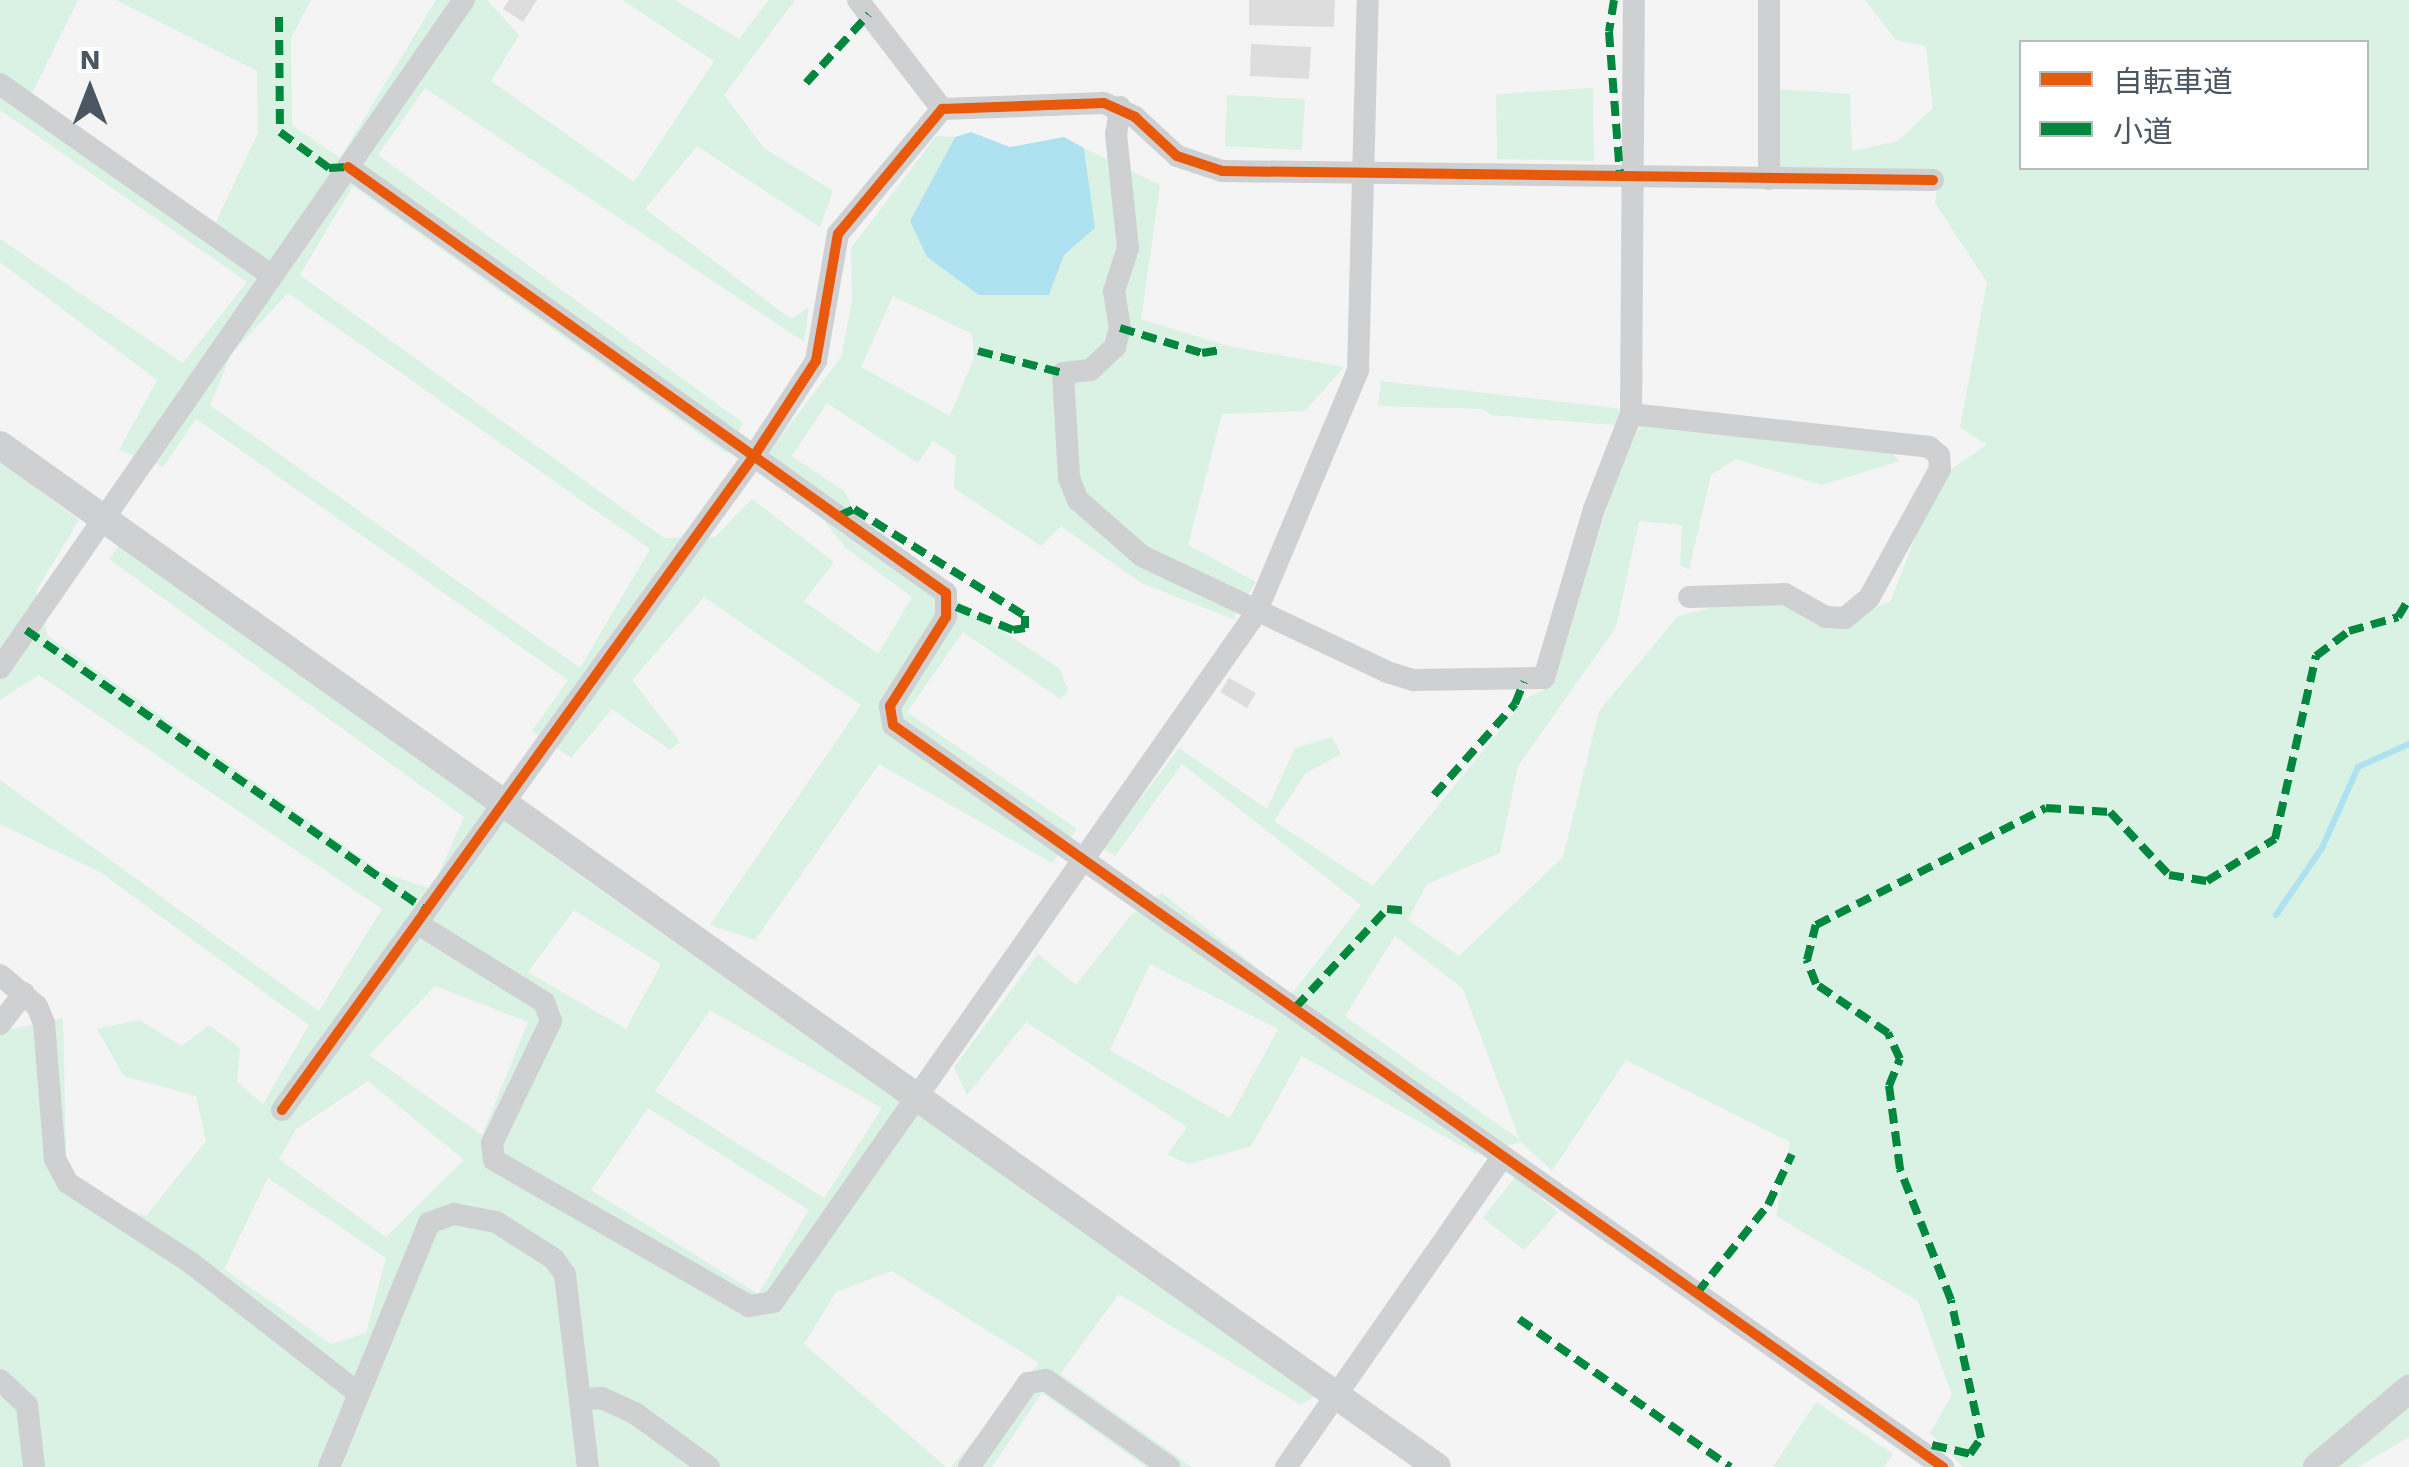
<!DOCTYPE html>
<meta charset="utf-8">
<style>
body{margin:0}
#map{position:relative;width:2409px;height:1467px;overflow:hidden;background:#f4f4f4;font-family:"Work Sans","Noto Sans JP",sans-serif}
div>[style]{position:absolute}
[style*='--x']{left:calc(var(--x)*1px);top:calc(var(--y)*1px);width:calc(var(--w)*1px);rotate:calc(var(--a)*1deg)}
.green>*{inset:0;background:#d9f2e3}
.water>*{inset:0;background:#aee2f0}
.stream>*{height:6px;margin:-3px;padding:0 3px;transform-origin:3px;border-radius:3px;background:#aee2f0}
.building>*{inset:0;background:#ddddde}
.minor>*{height:22px;margin:-11px;padding:0 11px;transform-origin:11px;border-radius:11px;background:#ced0d2}
.tertiary>*{height:28px;margin:-14px;padding:0 14px;transform-origin:14px;border-radius:14px;background:#ced0d2}
.quiet>*{height:8px;margin-top:-4px;transform-origin:0;background:repeating-linear-gradient(90deg,#00873e 0 15px,transparent 0 23px)}
.cycleway>*{height:10px;margin:-5px;padding:0 5px;transform-origin:5px;border-radius:5px;background:#e8590c}
span{translate:-50% -50%;white-space:nowrap;text-align:center;line-height:1.15;-webkit-text-stroke:10px #fff;paint-order:stroke}
.legend{position:absolute;left:2019px;top:40px;width:350px;height:130px;box-sizing:border-box;background:#fff;border:2px solid #b7bbc0;margin:0;padding:12px 18px;list-style:none;font-size:30px;color:#4a5661}
.legend li{display:flex;align-items:center;gap:20px;height:50px}
.legend b{width:50px;border:2px solid #b7bbc0}
.north{position:absolute;left:40px;top:40px;width:100px;height:100px;-webkit-text-stroke:8px #fff;paint-order:stroke;rotate:0deg;font-size:28px;font-weight:700;line-height:40px;text-align:center;color:#4a5661}
.north::after{content:'';display:block;margin:auto;width:35px;height:45px;background:#4a5661;clip-path:polygon(50% 0,100% 100%,50% 72%,0 100%)}
</style>
<div id="map">
<div class="green">
<i style="clip-path:polygon(evenodd,0 0,78px 0,32px 93px,215px 224px,258px 133px,257px 71px,116px 0,311px 0,291px 38px,292px 125px,340px 158px,436px 0,487px 0,519px 35px,491px 81px,634px 182px,714px 61px,623px 0,675px 0,739px 39px,769px 0,795px 0,724px 95px,764px 148px,833px 191px,820px 227px,697px 146px,645px 209px,791px 319px,809px 307px,804px 342px,425px 88px,378px 155px,743px 423px,727px 454px,353px 186px,300px 275px,664px 538px,715px 537px,752px 499px,834px 562px,804px 601px,878px 654px,912px 597px,846px 548px,769px 452px,841px 357px,852px 301px,851px 248px,936px 136px,955px 137px,910px 221px,1049px 295px,1064px 255px,1095px 228px,1084px 148px,1160px 185px,1141px 319px,1228px 346px,1344px 367px,1305px 411px,1222px 414px,1188px 545px,1256px 582px,1233px 619px,1141px 583px,1061px 526px,1041px 546px,954px 488px,956px 456px,933px 441px,918px 463px,827px 403px,792px 456px,844px 491px,871px 543px,1060px 669px,1068px 691px,1060px 699px,963px 632px,907px 712px,1077px 829px,1052px 863px,879px 764px,755px 940px,710px 925px,861px 705px,704px 597px,632px 680px,680px 742px,670px 750px,612px 709px,571px 758px,532px 731px,568px 680px,196px 419px,163px 467px,119px 450px,157px 380px,0 262px,0 239px,183px 363px,247px 282px,0 110px,0 0,288px 293px,650px 549px,580px 668px,210px 405px,231px 354px,288px 293px,0 0,893px 296px,972px 334px,974px 358px,950px 416px,861px 367px,893px 296px)"></i>
<i style="clip-path:polygon(evenodd,1865px 0,2409px 0,2409px 1437px,2358px 1467px,1963px 1467px,1930px 1433px,1952px 1395px,1918px 1301px,1776px 1216px,1790px 1142px,1626px 1060px,1552px 1171px,1521px 1142px,1476px 1154px,1302px 1056px,1251px 1146px,1189px 1164px,1167px 1155px,1187px 1127px,1026px 1022px,967px 1095px,954px 1067px,1038px 954px,1076px 985px,1131px 915px,1162px 893px,1291px 995px,1361px 905px,1182px 764px,1115px 856px,1103px 848px,1179px 748px,1267px 809px,1295px 748px,1332px 737px,1341px 754px,1306px 773px,1274px 821px,1373px 886px,1525px 699px,1553px 685px,1626px 445px,1614px 425px,1491px 415px,1483px 409px,1378px 406px,1381px 381px,1616px 408px,1637px 421px,1887px 449px,1900px 461px,1821px 485px,1736px 459px,1711px 475px,1689px 570px,1680px 565px,1682px 525px,1639px 521px,1616px 627px,1518px 766px,1500px 853px,1427px 884px,1408px 920px,1459px 956px,1563px 857px,1599px 711px,1678px 616px,1771px 593px,1838px 624px,1891px 601px,1937px 479px,1987px 445px,1960px 427px,1987px 282px,1935px 203px,1939px 172px,1780px 170px,1779px 89px,1850px 94px,1852px 151px,1898px 141px,1933px 108px,1926px 46px,1896px 40px,1865px 0,2022px 42px,2366px 42px,2366px 168px,2022px 168px,2022px 42px,1865px 0,1395px 936px,1463px 989px,1520px 1140px,1345px 1016px,1395px 936px,1865px 0,1150px 964px,1278px 1029px,1230px 1118px,1110px 1050px,1150px 964px)"></i>
<i style="clip-path:polygon(1593px 88px,1594px 161px,1497px 159px,1496px 94px)"></i>
<i style="clip-path:polygon(1227px 95px,1305px 99px,1302px 150px,1225px 146px)"></i>
<i style="clip-path:polygon(evenodd,0 461px,79px 520px,36px 591px,48px 636px,383px 873px,432px 889px,464px 817px,109px 559px,124px 538px,566px 866px,1316px 1395px,1301px 1405px,1119px 1294px,1060px 1374px,1192px 1467px,1146px 1467px,1042px 1393px,992px 1467px,951px 1467px,1039px 1363px,892px 1271px,836px 1292px,804px 1344px,946px 1467px,0 1467px,0 1024px,12px 1029px,63px 1018px,67px 1188px,146px 1216px,206px 1141px,196px 1096px,124px 1076px,97px 1029px,139px 1020px,182px 1046px,209px 1025px,240px 1048px,237px 1082px,263px 1104px,309px 1025px,100px 872px,0 824px,0 780px,319px 1011px,382px 909px,39px 675px,0 700px,0 461px,574px 910px,661px 964px,626px 1029px,528px 972px,574px 910px,0 461px,435px 986px,528px 1022px,482px 1135px,369px 1055px,435px 986px,0 461px,710px 1010px,882px 1108px,824px 1198px,655px 1091px,710px 1010px,0 461px,368px 1081px,464px 1160px,386px 1237px,279px 1159px,296px 1129px,368px 1081px,0 461px,648px 1108px,809px 1210px,758px 1294px,591px 1190px,648px 1108px,0 461px,268px 1178px,386px 1258px,366px 1333px,331px 1344px,224px 1269px,268px 1178px)"></i>
<i style="clip-path:polygon(1515px 1177px,1558px 1212px,1524px 1250px,1483px 1218px)"></i>
<i style="clip-path:polygon(1816px 1402px,1893px 1454px,1884px 1467px,1773px 1467px)"></i>
</div>
<div class="water">
<i style="clip-path:polygon(971px 132px,1010px 147px,1064px 137px,1084px 148px,1095px 228px,1064px 255px,1049px 295px,979px 295px,927px 257px,910px 221px,955px 137px)"></i>
</div>
<div class="stream">
<i style="--x:2276;--y:915;--w:81;--a:-55.5"></i>
<i style="--x:2322;--y:848;--w:89;--a:-66"></i>
<i style="--x:2358;--y:767;--w:56;--a:-24.3"></i>
</div>
<div class="building">
<i style="clip-path:polygon(509px 0,537px 0,523px 22px,503px 9px)"></i>
<i style="clip-path:polygon(1249px 0,1335px 0,1334px 27px,1249px 25px)"></i>
<i style="clip-path:polygon(1251px 44px,1311px 47px,1309px 79px,1250px 76px)"></i>
<i style="clip-path:polygon(1229px 678px,1256px 693px,1247px 708px,1220px 692px)"></i>
</div>
<div class="minor">
<i style="--x:858;--y:0;--w:138;--a:52.4"></i>
<i style="--x:0;--y:84;--w:333;--a:35.2"></i>
<i style="--x:1120;--y:107;--w:27;--a:98"></i>
<i style="--x:1116;--y:134;--w:115;--a:84"></i>
<i style="--x:1128;--y:248;--w:45;--a:108"></i>
<i style="--x:1114;--y:291;--w:37;--a:81"></i>
<i style="--x:1120;--y:328;--w:20;--a:105"></i>
<i style="--x:1115;--y:347;--w:34;--a:137"></i>
<i style="--x:1090;--y:370;--w:27;--a:174"></i>
<i style="--x:1063;--y:373;--w:105;--a:86.7"></i>
<i style="--x:1069;--y:478;--w:24;--a:68"></i>
<i style="--x:1078;--y:500;--w:85;--a:41.2"></i>
<i style="--x:1142;--y:556;--w:271;--a:25.3"></i>
<i style="--x:1387;--y:672;--w:28;--a:17"></i>
<i style="--x:1414;--y:680;--w:130;--a:-0.9"></i>
<i style="--x:1544;--y:678;--w:176;--a:-73.5"></i>
<i style="--x:1594;--y:509;--w:102;--a:-68.7"></i>
<i style="--x:1631;--y:414;--w:414;--a:-89.6"></i>
<i style="--x:348;--y:167;--w:734;--a:35.47"></i>
<i style="--x:946;--y:593;--w:24;--a:90"></i>
<i style="--x:946;--y:617;--w:105;--a:122.2"></i>
<i style="--x:890;--y:706;--w:19;--a:81"></i>
<i style="--x:893;--y:725;--w:1286;--a:35.25"></i>
<i style="--x:1769;--y:179;--w:179;--a:-90"></i>
<i style="--x:1631;--y:414;--w:300;--a:6.3"></i>
<i style="--x:1929;--y:447;--w:13;--a:39"></i>
<i style="--x:1939;--y:455;--w:14;--a:86"></i>
<i style="--x:1940;--y:469;--w:147;--a:118.8"></i>
<i style="--x:1869;--y:598;--w:31;--a:140"></i>
<i style="--x:1845;--y:618;--w:19;--a:-177"></i>
<i style="--x:1826;--y:617;--w:47;--a:-150.7"></i>
<i style="--x:1785;--y:594;--w:96;--a:178.2"></i>
<i style="--x:0;--y:668;--w:813;--a:-55.22"></i>
<i style="--x:418;--y:924;--w:148;--a:31.8"></i>
<i style="--x:544;--y:1002;--w:20;--a:70"></i>
<i style="--x:551;--y:1021;--w:136;--a:115.8"></i>
<i style="--x:492;--y:1143;--w:17;--a:83"></i>
<i style="--x:494;--y:1160;--w:294;--a:29.8"></i>
<i style="--x:749;--y:1306;--w:24;--a:-9"></i>
<i style="--x:773;--y:1302;--w:841;--a:-54.97"></i>
<i style="--x:1256;--y:613;--w:264;--a:-67.2"></i>
<i style="--x:1358;--y:370;--w:370;--a:-88.5"></i>
<i style="--x:0;--y:975;--w:48;--a:40"></i>
<i style="--x:37;--y:1006;--w:18;--a:68"></i>
<i style="--x:44;--y:1023;--w:136;--a:85.4"></i>
<i style="--x:55;--y:1159;--w:27;--a:62"></i>
<i style="--x:68;--y:1183;--w:147;--a:33"></i>
<i style="--x:191;--y:1263;--w:210;--a:37.9"></i>
<i style="--x:0;--y:1024;--w:39;--a:-52"></i>
<i style="--x:282;--y:1110;--w:810;--a:-54.19"></i>
<i style="--x:756;--y:453;--w:110;--a:-56.9"></i>
<i style="--x:816;--y:361;--w:129;--a:-80.2"></i>
<i style="--x:838;--y:234;--w:163;--a:-50.2"></i>
<i style="--x:942;--y:109;--w:162;--a:-2.1"></i>
<i style="--x:1104;--y:103;--w:34;--a:24"></i>
<i style="--x:1135;--y:117;--w:57;--a:42.9"></i>
<i style="--x:1177;--y:156;--w:47;--a:18.4"></i>
<i style="--x:1222;--y:171;--w:711;--a:0.73"></i>
<i style="--x:0;--y:1380;--w:37;--a:43"></i>
<i style="--x:27;--y:1405;--w:62;--a:83.6"></i>
<i style="--x:583;--y:1399;--w:19;--a:-3"></i>
<i style="--x:602;--y:1398;--w:38;--a:25"></i>
<i style="--x:636;--y:1414;--w:90;--a:36"></i>
<i style="--x:329;--y:1467;--w:264;--a:-67.7"></i>
<i style="--x:429;--y:1223;--w:27;--a:-20"></i>
<i style="--x:454;--y:1214;--w:43;--a:10.8"></i>
<i style="--x:496;--y:1222;--w:69;--a:32.5"></i>
<i style="--x:554;--y:1259;--w:19;--a:55"></i>
<i style="--x:565;--y:1275;--w:193;--a:83.2"></i>
<i style="--x:969;--y:1467;--w:103;--a:-54.9"></i>
<i style="--x:1028;--y:1383;--w:18;--a:-9"></i>
<i style="--x:1046;--y:1380;--w:151;--a:35.3"></i>
<i style="--x:1286;--y:1467;--w:379;--a:-55.1"></i>
</div>
<div class="tertiary">
<i style="--x:0;--y:445;--w:1763;--a:35.42"></i>
<i style="--x:2317;--y:1467;--w:121;--a:-40.3"></i>
</div>
<div class="quiet">
<i style="--x:1614;--y:0;--w:32;--a:99"></i>
<i style="--x:1609;--y:32;--w:142;--a:85.6"></i>
<i style="--x:279;--y:17;--w:115;--a:89.5"></i>
<i style="--x:280;--y:132;--w:61;--a:36.3"></i>
<i style="--x:329;--y:168;--w:19;--a:-3"></i>
<i style="--x:806;--y:83;--w:93;--a:-47.6"></i>
<i style="--x:1120;--y:328;--w:86;--a:17"></i>
<i style="--x:1202;--y:353;--w:18;--a:-9"></i>
<i style="--x:978;--y:351;--w:88;--a:14.5"></i>
<i style="--x:839;--y:516;--w:17;--a:-25"></i>
<i style="--x:854;--y:509;--w:202;--a:32"></i>
<i style="--x:1025;--y:616;--w:12;--a:90"></i>
<i style="--x:1025;--y:628;--w:12;--a:171"></i>
<i style="--x:1013;--y:630;--w:69;--a:-157.9"></i>
<i style="--x:26;--y:630;--w:491;--a:35"></i>
<i style="--x:1434;--y:795;--w:122;--a:-48.3"></i>
<i style="--x:1515;--y:704;--w:24;--a:-68"></i>
<i style="--x:1295;--y:1008;--w:135;--a:-47.1"></i>
<i style="--x:1387;--y:909;--w:23;--a:5"></i>
<i style="--x:1697;--y:1293;--w:113;--a:-51.1"></i>
<i style="--x:1768;--y:1205;--w:56;--a:-64.8"></i>
<i style="--x:1519;--y:1319;--w:258;--a:35"></i>
<i style="--x:1932;--y:1445;--w:39;--a:13"></i>
<i style="--x:1970;--y:1454;--w:19;--a:-55"></i>
<i style="--x:1981;--y:1438;--w:141;--a:-102.3"></i>
<i style="--x:1951;--y:1300;--w:141;--a:-111.3"></i>
<i style="--x:1900;--y:1169;--w:84;--a:-97.5"></i>
<i style="--x:1889;--y:1086;--w:29;--a:-68"></i>
<i style="--x:1900;--y:1059;--w:29;--a:-115"></i>
<i style="--x:1888;--y:1033;--w:87;--a:-145.8"></i>
<i style="--x:1816;--y:984;--w:26;--a:-111"></i>
<i style="--x:1807;--y:960;--w:36;--a:-76"></i>
<i style="--x:1816;--y:925;--w:258;--a:-27"></i>
<i style="--x:2046;--y:808;--w:64;--a:3.6"></i>
<i style="--x:2110;--y:812;--w:86;--a:46.9"></i>
<i style="--x:2169;--y:875;--w:38;--a:9"></i>
<i style="--x:2207;--y:881;--w:80;--a:-31.7"></i>
<i style="--x:2275;--y:839;--w:188;--a:-77.4"></i>
<i style="--x:2316;--y:656;--w:41;--a:-37.1"></i>
<i style="--x:2349;--y:631;--w:51;--a:-15.9"></i>
<i style="--x:2398;--y:617;--w:21;--a:-59"></i>
</div>
<div class="cycleway">
<i style="--x:348;--y:167;--w:734;--a:35.47"></i>
<i style="--x:946;--y:593;--w:24;--a:90"></i>
<i style="--x:946;--y:617;--w:105;--a:122.2"></i>
<i style="--x:890;--y:706;--w:19;--a:81"></i>
<i style="--x:893;--y:725;--w:1286;--a:35.25"></i>
<i style="--x:282;--y:1110;--w:810;--a:-54.19"></i>
<i style="--x:756;--y:453;--w:110;--a:-56.9"></i>
<i style="--x:816;--y:361;--w:129;--a:-80.2"></i>
<i style="--x:838;--y:234;--w:163;--a:-50.2"></i>
<i style="--x:942;--y:109;--w:162;--a:-2.1"></i>
<i style="--x:1104;--y:103;--w:34;--a:24"></i>
<i style="--x:1135;--y:117;--w:57;--a:42.9"></i>
<i style="--x:1177;--y:156;--w:47;--a:18.4"></i>
<i style="--x:1222;--y:171;--w:711;--a:0.73"></i>
</div>
<ul class="legend">
<li><b style="height:12px;background:#e8590c"></b>自転車道</li>
<li><b style="height:12px;background:#00873e"></b>小道</li>
</ul>
<div class="north">N</div>
</div>
